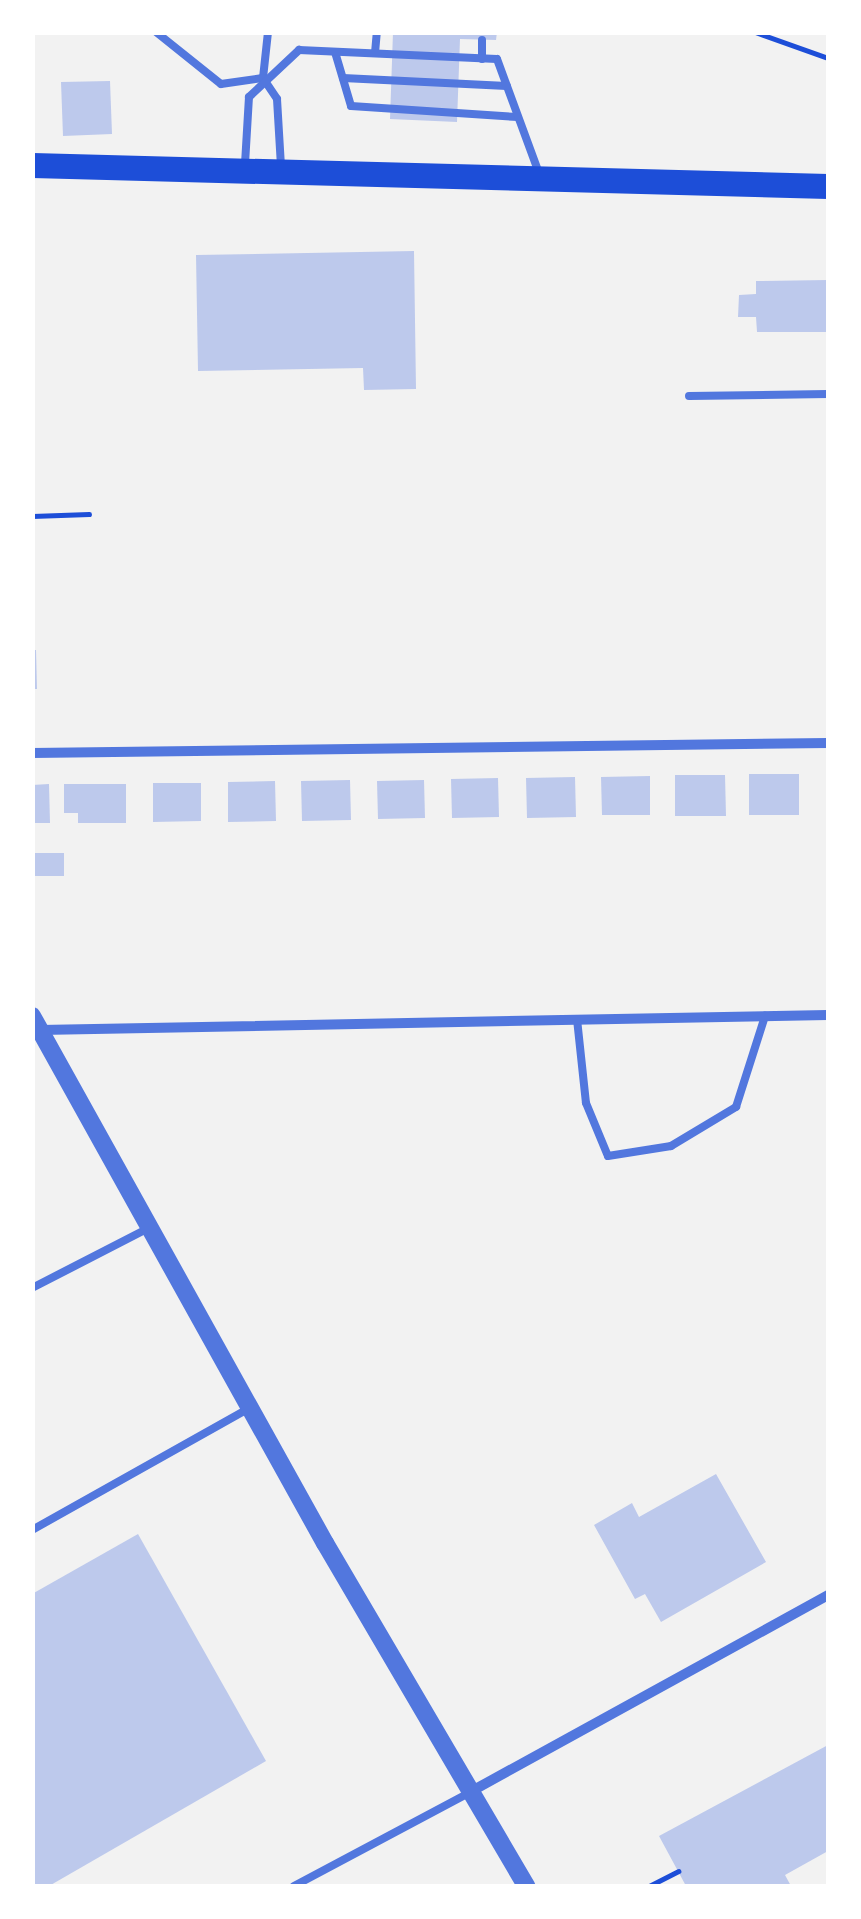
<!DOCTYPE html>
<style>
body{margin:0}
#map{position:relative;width:861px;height:1919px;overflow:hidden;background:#f2f2f2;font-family:"Golos Text",sans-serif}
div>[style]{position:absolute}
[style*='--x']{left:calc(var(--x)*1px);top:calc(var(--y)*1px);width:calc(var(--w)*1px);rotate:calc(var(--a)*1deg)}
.building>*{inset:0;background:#bdc9ec}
.path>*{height:5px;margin:-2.5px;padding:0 2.5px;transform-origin:2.5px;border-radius:2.5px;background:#1d4ed8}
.service>*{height:8px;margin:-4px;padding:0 4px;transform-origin:4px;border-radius:4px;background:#5277de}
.minor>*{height:10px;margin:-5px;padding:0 5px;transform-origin:5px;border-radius:5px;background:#5277de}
.tertiary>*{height:18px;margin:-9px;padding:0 9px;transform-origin:9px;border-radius:9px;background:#5277de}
.primary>*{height:25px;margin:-12.5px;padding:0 12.5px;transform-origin:12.5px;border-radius:12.5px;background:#1d4ed8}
span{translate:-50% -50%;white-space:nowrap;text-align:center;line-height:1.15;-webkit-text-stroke:10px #fff;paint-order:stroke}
.frame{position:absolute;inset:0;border:35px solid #fff;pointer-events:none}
</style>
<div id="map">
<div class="building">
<i style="clip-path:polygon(393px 32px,497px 32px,496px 40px,460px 39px,457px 122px,390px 119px)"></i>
<i style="clip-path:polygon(110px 81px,112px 134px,63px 136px,61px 82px)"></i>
<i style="clip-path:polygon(414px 251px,416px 389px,364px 390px,363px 368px,198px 371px,196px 255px)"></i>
<i style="clip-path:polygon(828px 280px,828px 332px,757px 332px,756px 317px,738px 317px,739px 295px,756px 294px,756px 281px)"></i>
<i style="clip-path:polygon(32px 650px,36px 650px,37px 689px,32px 689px)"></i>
<i style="clip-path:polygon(749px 774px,799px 774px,799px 815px,749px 815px)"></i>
<i style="clip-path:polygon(675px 775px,725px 775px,726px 816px,675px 816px)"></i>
<i style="clip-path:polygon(650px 776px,650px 815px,602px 815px,601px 777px)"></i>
<i style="clip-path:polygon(575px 777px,576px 817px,527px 818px,526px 778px)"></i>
<i style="clip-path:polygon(498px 778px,499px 817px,452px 818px,451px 779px)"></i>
<i style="clip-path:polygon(350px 780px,351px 820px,302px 821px,301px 781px)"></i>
<i style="clip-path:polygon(424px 780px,425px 818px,378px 819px,377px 781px)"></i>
<i style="clip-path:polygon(275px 781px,276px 821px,228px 822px,228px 782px)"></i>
<i style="clip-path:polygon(153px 783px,201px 783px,201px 821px,153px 822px)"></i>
<i style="clip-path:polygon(49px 784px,50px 823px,32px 823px,32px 785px)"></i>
<i style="clip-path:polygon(64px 784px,126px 784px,126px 823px,78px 823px,78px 813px,64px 813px)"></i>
<i style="clip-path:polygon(32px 853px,64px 853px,64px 876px,32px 876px)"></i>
<i style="clip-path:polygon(716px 1474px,766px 1562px,661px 1622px,645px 1594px,635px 1599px,594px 1525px,632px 1503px,639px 1517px)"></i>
<i style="clip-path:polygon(138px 1534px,266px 1761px,49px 1886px,32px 1886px,32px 1594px)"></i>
<i style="clip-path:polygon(828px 1745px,828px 1851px,785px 1875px,791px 1886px,686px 1886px,659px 1836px)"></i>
</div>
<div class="path">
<i style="--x:755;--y:32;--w:77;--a:19.6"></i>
<i style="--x:32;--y:516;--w:57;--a:-2"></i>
<i style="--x:649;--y:1886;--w:33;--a:-27"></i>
</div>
<div class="service">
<i style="--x:156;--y:32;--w:83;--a:38.7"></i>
<i style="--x:221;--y:84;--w:42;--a:-8.1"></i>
<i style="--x:268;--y:32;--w:46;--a:96.2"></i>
<i style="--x:263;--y:78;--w:25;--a:56"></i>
<i style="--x:277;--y:99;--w:67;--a:86.6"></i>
<i style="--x:335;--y:52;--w:56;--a:73.5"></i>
<i style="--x:351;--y:106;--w:167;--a:3.8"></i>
<i style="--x:375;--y:53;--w:21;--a:-85"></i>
<i style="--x:482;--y:59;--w:19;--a:-90"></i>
<i style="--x:343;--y:78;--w:164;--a:2.8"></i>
<i style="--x:245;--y:164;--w:67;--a:-86.6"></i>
<i style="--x:249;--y:97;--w:69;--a:-43.2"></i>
<i style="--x:299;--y:50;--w:198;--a:2.6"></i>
<i style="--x:497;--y:59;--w:121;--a:69.8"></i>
<i style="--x:689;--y:396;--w:139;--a:-0.8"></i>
<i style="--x:577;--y:1019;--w:84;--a:83.9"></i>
<i style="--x:586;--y:1103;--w:57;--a:67.5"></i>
<i style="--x:608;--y:1156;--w:64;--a:-9"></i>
<i style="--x:671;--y:1146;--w:76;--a:-31"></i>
<i style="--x:736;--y:1107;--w:96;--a:-72.3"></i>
<i style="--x:32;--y:1288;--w:129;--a:-27.2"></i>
<i style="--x:32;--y:1530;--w:251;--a:-29.3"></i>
<i style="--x:294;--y:1886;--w:198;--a:-28"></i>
</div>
<div class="minor">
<i style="--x:32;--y:753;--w:796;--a:-0.72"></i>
<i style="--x:40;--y:1030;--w:788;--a:-1.09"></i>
<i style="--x:470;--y:1792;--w:409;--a:-28.8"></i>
</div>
<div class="tertiary">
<i style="--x:32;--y:1016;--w:603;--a:60.93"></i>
<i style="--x:325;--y:1543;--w:398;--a:59.6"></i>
</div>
<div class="primary">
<i style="--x:32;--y:165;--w:796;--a:1.51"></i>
</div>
<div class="frame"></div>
</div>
